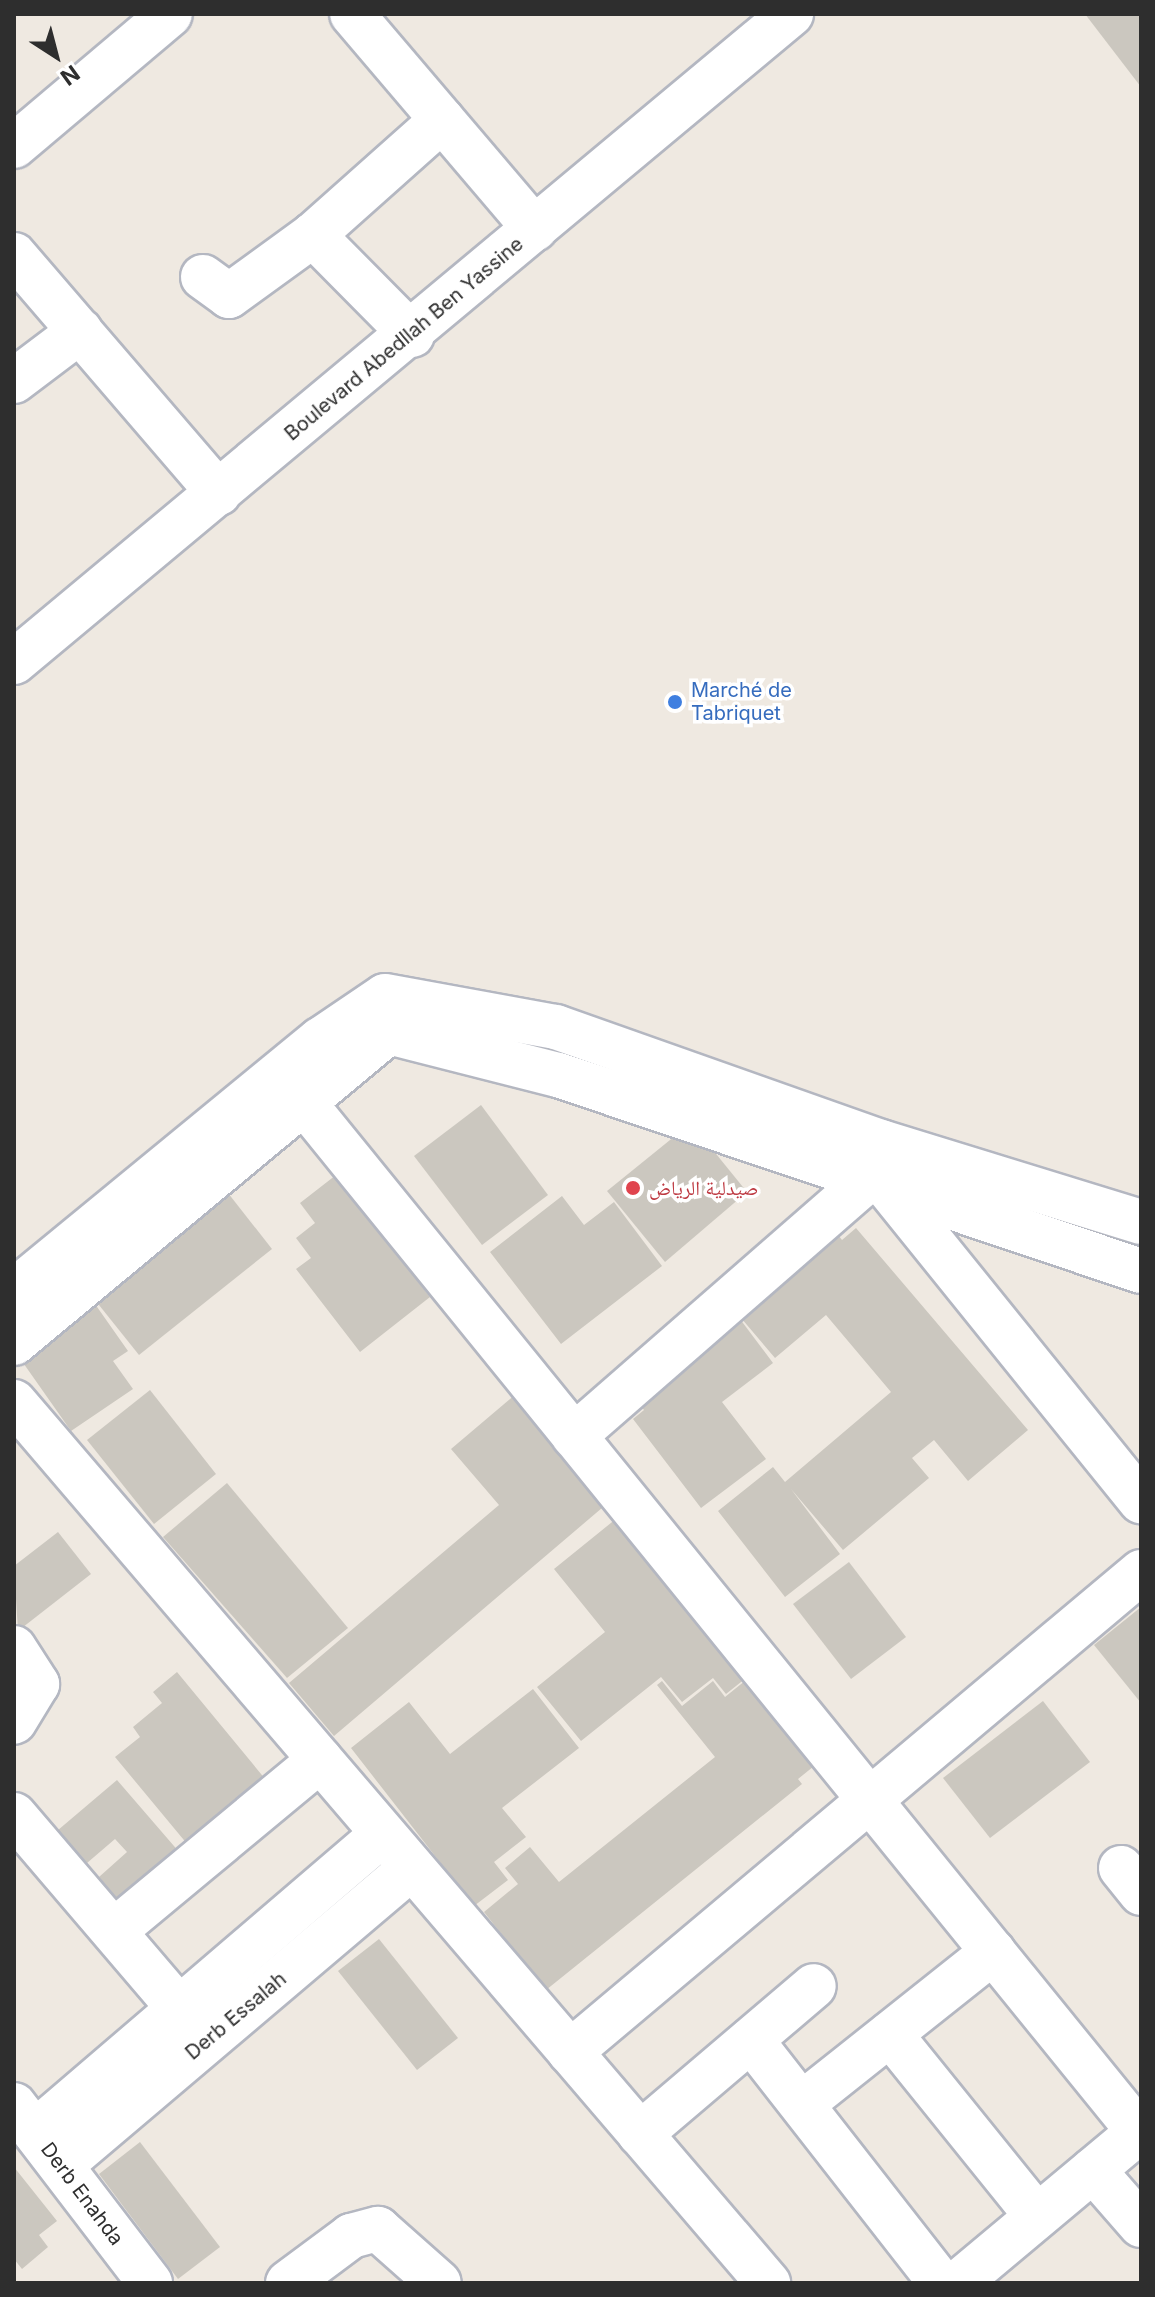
<!DOCTYPE html>
<meta charset="utf-8">
<style>
body{margin:0}
#map{position:relative;width:1155px;height:2297px;overflow:hidden;background:#efe9e1;font-family:Inter,"Noto Naskh Arabic",sans-serif}
div>[style]{position:absolute}
[style*='--x']{left:calc(var(--x)*1px);top:calc(var(--y)*1px);width:calc(var(--w)*1px);rotate:calc(var(--a)*1deg)}
.building>*{inset:0;background:#cbc7bf}
.roads{filter:drop-shadow(2px 0 #b4b7c1) drop-shadow(-2px 0 #b4b7c1) drop-shadow(0 2px #b4b7c1) drop-shadow(0 -2px #b4b7c1)}
.minor>*{height:44px;margin:-22px;padding:0 22px;transform-origin:22px;border-radius:22px;background:#fff}
.dots>*{width:22px;height:22px;translate:-50% -50%;box-sizing:border-box;border:4px solid #fff;border-radius:50%}
span{translate:-50% -50%;white-space:nowrap;text-align:center;line-height:1.15;-webkit-text-stroke:7px #fff;paint-order:stroke}
.street-label{font-size:20px;color:#2e2e2e}
.shop-label{font-size:20px;color:#366cbe}
.left{translate:0 -50%;text-align:left}
.health-label{font-size:20px;color:#be3a42}
.frame{position:absolute;inset:0;border:16px solid #2e2e2e;pointer-events:none}
.north{position:absolute;left:16px;top:16px;width:80px;height:80px;-webkit-text-stroke:6px #fff;paint-order:stroke;rotate:144deg;font-size:22px;font-weight:700;line-height:32px;text-align:center;color:#2e2e2e}
.north::after{content:'';display:block;margin:auto;width:28px;height:36px;background:#2e2e2e;clip-path:polygon(50% 0,100% 100%,50% 72%,0 100%)}
</style>
<div id="map">
<div class="building">
<i style="clip-path:polygon(1085px 14px,1141px 14px,1141px 87px)"></i>
<i style="clip-path:polygon(481px 1105px,548px 1195px,482px 1245px,414px 1156px)"></i>
<i style="clip-path:polygon(691px 1123px,747px 1192px,665px 1262px,607px 1191px)"></i>
<i style="clip-path:polygon(336px 1175px,430px 1297px,360px 1352px,296px 1269px,311px 1258px,296px 1238px,315px 1223px,300px 1203px)"></i>
<i style="clip-path:polygon(228px 1193px,272px 1249px,139px 1355px,95px 1300px)"></i>
<i style="clip-path:polygon(562px 1196px,584px 1225px,614px 1202px,662px 1266px,561px 1344px,490px 1252px)"></i>
<i style="clip-path:polygon(828px 1222px,842px 1240px,856px 1228px,1028px 1430px,968px 1481px,934px 1440px,912px 1458px,929px 1478px,843px 1550px,791px 1489px,840px 1554px,785px 1597px,718px 1511px,773px 1467px,785px 1482px,891px 1392px,826px 1315px,775px 1358px,730px 1305px)"></i>
<i style="clip-path:polygon(95px 1304px,128px 1351px,113px 1361px,133px 1389px,71px 1431px,19px 1357px)"></i>
<i style="clip-path:polygon(734px 1311px,773px 1363px,722px 1402px,766px 1459px,701px 1508px,633px 1419px,644px 1410px,629px 1391px)"></i>
<i style="clip-path:polygon(150px 1390px,216px 1474px,154px 1524px,87px 1440px)"></i>
<i style="clip-path:polygon(517px 1393px,609px 1502px,334px 1736px,289px 1683px,499px 1505px,451px 1449px)"></i>
<i style="clip-path:polygon(227px 1483px,348px 1628px,287px 1678px,163px 1537px)"></i>
<i style="clip-path:polygon(622px 1514px,751px 1674px,726px 1694px,713px 1678px,682px 1702px,661px 1677px,581px 1741px,537px 1687px,605px 1632px,554px 1569px)"></i>
<i style="clip-path:polygon(58px 1532px,91px 1574px,18px 1631px,14px 1566px)"></i>
<i style="clip-path:polygon(849px 1562px,906px 1637px,851px 1679px,793px 1604px)"></i>
<i style="clip-path:polygon(1141px 1607px,1141px 1703px,1094px 1645px)"></i>
<i style="clip-path:polygon(177px 1672px,266px 1780px,188px 1845px,115px 1757px,140px 1737px,133px 1727px,162px 1703px,153px 1692px)"></i>
<i style="clip-path:polygon(756px 1672px,824px 1758px,798px 1779px,802px 1784px,546px 1990px,484px 1912px,518px 1884px,505px 1868px,530px 1847px,559px 1882px,715px 1757px,657px 1685px,662px 1681px,682px 1706px,713px 1681px,725px 1697px)"></i>
<i style="clip-path:polygon(533px 1689px,579px 1748px,502px 1808px,526px 1837px,494px 1862px,508px 1880px,474px 1906px,351px 1748px,409px 1702px,450px 1754px)"></i>
<i style="clip-path:polygon(1043px 1701px,1090px 1762px,990px 1838px,943px 1778px)"></i>
<i style="clip-path:polygon(117px 1780px,180px 1853px,121px 1903px,99px 1877px,127px 1852px,115px 1839px,80px 1869px,51px 1836px)"></i>
<i style="clip-path:polygon(379px 1939px,458px 2038px,417px 2070px,338px 1971px)"></i>
<i style="clip-path:polygon(140px 2142px,220px 2247px,178px 2279px,99px 2174px)"></i>
<i style="clip-path:polygon(14px 2167px,57px 2221px,39px 2235px,48px 2247px,22px 2269px,14px 2259px)"></i>
</div>
<div class="roads">
<div class="minor">
<i style="--x:352;--y:14;--w:282;--a:49.6"></i>
<i style="--x:14;--y:146;--w:204;--a:-40.2"></i>
<i style="--x:14;--y:255;--w:314;--a:49.3"></i>
<i style="--x:203;--y:277;--w:32;--a:36"></i>
<i style="--x:229;--y:296;--w:104;--a:-36"></i>
<i style="--x:412;--y:335;--w:141;--a:-134.7"></i>
<i style="--x:313;--y:235;--w:173;--a:-41.7"></i>
<i style="--x:14;--y:381;--w:83;--a:-37.1"></i>
<i style="--x:14;--y:662;--w:1012;--a:-39.83"></i>
<i style="--x:301;--y:1099;--w:1330;--a:50.95"></i>
<i style="--x:884;--y:1183;--w:409;--a:51.1"></i>
<i style="--x:14;--y:1291;--w:396;--a:-39.4"></i>
<i style="--x:320;--y:1040;--w:78;--a:-34.1"></i>
<i style="--x:385;--y:996;--w:174;--a:10.3"></i>
<i style="--x:556;--y:1027;--w:345;--a:19.5"></i>
<i style="--x:881;--y:1142;--w:272;--a:17.1"></i>
<i style="--x:14;--y:1343;--w:487;--a:-39.7"></i>
<i style="--x:389;--y:1032;--w:174;--a:14.3"></i>
<i style="--x:558;--y:1075;--w:615;--a:18.58"></i>
<i style="--x:14;--y:1402;--w:1160;--a:49.44"></i>
<i style="--x:574;--y:1436;--w:393;--a:-41.1"></i>
<i style="--x:14;--y:1648;--w:43;--a:57.4"></i>
<i style="--x:37;--y:1684;--w:44;--a:121.2"></i>
<i style="--x:14;--y:1815;--w:253;--a:49.5"></i>
<i style="--x:1121;--y:1868;--w:32;--a:51"></i>
<i style="--x:114;--y:1931;--w:268;--a:-39.7"></i>
<i style="--x:890;--y:2034;--w:234;--a:51.1"></i>
<i style="--x:751;--y:2040;--w:308;--a:52"></i>
<i style="--x:570;--y:2052;--w:746;--a:-40.05"></i>
<i style="--x:803;--y:2103;--w:243;--a:-38.5"></i>
<i style="--x:14;--y:2105;--w:224;--a:52.6"></i>
<i style="--x:35;--y:2132;--w:458;--a:-40.6"></i>
<i style="--x:640;--y:2134;--w:228;--a:-40.4"></i>
<i style="--x:61;--y:2165;--w:460;--a:-40.3"></i>
<i style="--x:1093;--y:2170;--w:73;--a:48.9"></i>
<i style="--x:288;--y:2283;--w:79;--a:-36.7"></i>
<i style="--x:351;--y:2236;--w:28;--a:-15"></i>
<i style="--x:378;--y:2229;--w:81;--a:41.5"></i>
<i style="--x:958;--y:2283;--w:239;--a:-39.9"></i>
</div>
</div>
<div class="dots">
<i style="left:675px;top:702px;background:#3f7fe0"></i>
<i style="left:633px;top:1188px;background:#e0444e"></i>
</div>
<div class="street-label">
<span style="left:404px;top:339px;rotate:-40deg">Boulevard Abedllah Ben Yassine</span>
<span style="left:236px;top:2016px;rotate:-40deg">Derb Essalah</span>
<span style="left:82px;top:2194px;rotate:53deg">Derb Enahda</span>
</div>
<div class="shop-label">
<span class="left" style="left:691px;top:702px">Marché de<br>Tabriquet</span>
</div>
<div class="health-label">
<span class="left" style="left:649px;top:1188px">صيدلية الرياض</span>
</div>
<div class="frame"></div>
<div class="north">N</div>
</div>
